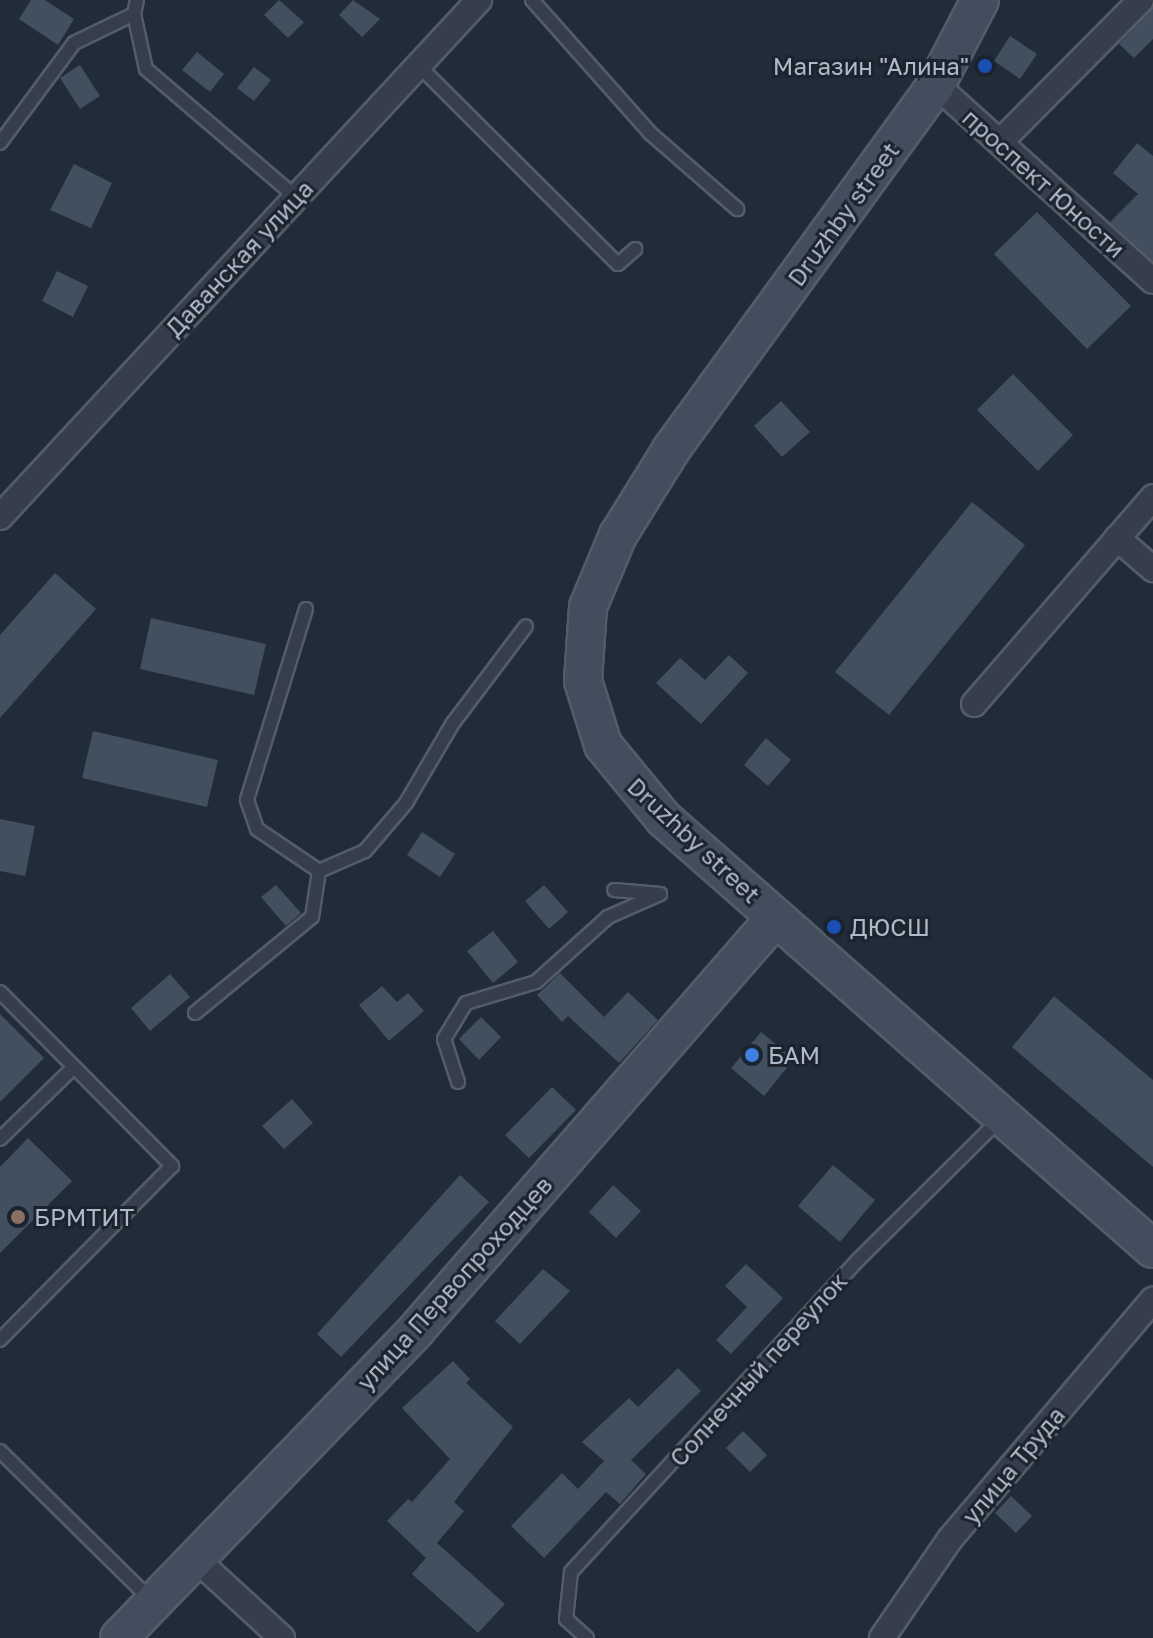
<!DOCTYPE html>
<meta charset="utf-8">
<style>
body{margin:0}
#map{position:relative;width:1153px;height:1638px;overflow:hidden;background:#212c39;font-family:"Golos Text",sans-serif}
div>[style]{position:absolute}
[style*='--x']{left:calc(var(--x)*1px);top:calc(var(--y)*1px);width:calc(var(--w)*1px);rotate:calc(var(--a)*1deg)}
.building>*{inset:0;background:#424f5e}
.roads{filter:drop-shadow(2px 0 #535c67) drop-shadow(-2px 0 #535c67) drop-shadow(0 2px #535c67) drop-shadow(0 -2px #535c67)}
.lane>*{height:12px;margin:-6px;padding:0 6px;transform-origin:6px;border-radius:6px;background:#353e4a}
.street>*{height:24px;margin:-12px;padding:0 12px;transform-origin:12px;border-radius:12px;background:#353e4a}
.secondary>*{height:36px;margin:-18px;padding:0 18px;transform-origin:18px;border-radius:18px;background:#434d5d}
.dots>*{width:22px;height:22px;translate:-50% -50%;box-sizing:border-box;border:4px solid #1a232e;border-radius:50%}
span{translate:-50% -50%;white-space:nowrap;text-align:center;line-height:1.15;-webkit-text-stroke:6px #1a232e;paint-order:stroke}
.poi-label{font-size:24px;color:#b0b9c6}
.right{translate:-100% -50%;text-align:right}
.left{translate:0 -50%;text-align:left}
.street-label{font-size:24px;color:#b0b9c6}
</style>
<div id="map">
<div class="building">
<i style="clip-path:polygon(31px 0,45px 0,74px 19px,58px 45px,19px 19px)"></i>
<i style="clip-path:polygon(279px 0,304px 22px,288px 38px,264px 15px)"></i>
<i style="clip-path:polygon(353px 0,380px 19px,362px 37px,339px 15px)"></i>
<i style="clip-path:polygon(1153px 8px,1153px 39px,1134px 58px,1119px 44px)"></i>
<i style="clip-path:polygon(1010px 36px,1037px 54px,1020px 79px,994px 61px)"></i>
<i style="clip-path:polygon(197px 52px,224px 74px,210px 92px,182px 70px)"></i>
<i style="clip-path:polygon(80px 65px,100px 96px,80px 109px,60px 78px)"></i>
<i style="clip-path:polygon(254px 67px,271px 80px,254px 101px,237px 88px)"></i>
<i style="clip-path:polygon(1137px 143px,1153px 156px,1153px 261px,1110px 222px,1138px 194px,1113px 173px)"></i>
<i style="clip-path:polygon(74px 164px,112px 183px,91px 228px,50px 210px)"></i>
<i style="clip-path:polygon(1037px 212px,1131px 306px,1087px 349px,994px 254px)"></i>
<i style="clip-path:polygon(57px 271px,88px 286px,73px 317px,42px 301px)"></i>
<i style="clip-path:polygon(1013px 374px,1073px 435px,1038px 471px,977px 410px)"></i>
<i style="clip-path:polygon(781px 401px,810px 432px,782px 457px,754px 426px)"></i>
<i style="clip-path:polygon(972px 502px,1025px 545px,889px 715px,835px 672px)"></i>
<i style="clip-path:polygon(55px 573px,96px 609px,0 718px,0 635px)"></i>
<i style="clip-path:polygon(151px 618px,266px 644px,254px 695px,140px 669px)"></i>
<i style="clip-path:polygon(729px 655px,748px 673px,701px 724px,656px 683px,680px 658px,705px 680px)"></i>
<i style="clip-path:polygon(93px 731px,218px 760px,207px 807px,82px 778px)"></i>
<i style="clip-path:polygon(766px 738px,791px 760px,768px 786px,744px 765px)"></i>
<i style="clip-path:polygon(0 819px,35px 826px,25px 876px,0 871px)"></i>
<i style="clip-path:polygon(422px 832px,455px 854px,440px 877px,407px 855px)"></i>
<i style="clip-path:polygon(276px 885px,301px 913px,286px 926px,261px 897px)"></i>
<i style="clip-path:polygon(544px 885px,568px 912px,549px 929px,525px 901px)"></i>
<i style="clip-path:polygon(493px 931px,518px 962px,493px 983px,467px 951px)"></i>
<i style="clip-path:polygon(560px 973px,604px 1017px,628px 992px,658px 1020px,619px 1063px,568px 1016px,562px 1022px,537px 995px)"></i>
<i style="clip-path:polygon(170px 974px,190px 997px,150px 1031px,131px 1008px)"></i>
<i style="clip-path:polygon(382px 986px,397px 1002px,408px 993px,424px 1011px,389px 1041px,359px 1005px)"></i>
<i style="clip-path:polygon(1054px 996px,1153px 1080px,1153px 1167px,1012px 1047px)"></i>
<i style="clip-path:polygon(0 1014px,44px 1058px,0 1102px)"></i>
<i style="clip-path:polygon(481px 1017px,501px 1037px,479px 1060px,459px 1039px)"></i>
<i style="clip-path:polygon(761px 1032px,794px 1059px,764px 1096px,731px 1068px)"></i>
<i style="clip-path:polygon(552px 1087px,576px 1110px,529px 1158px,505px 1135px)"></i>
<i style="clip-path:polygon(292px 1099px,313px 1123px,284px 1149px,262px 1126px)"></i>
<i style="clip-path:polygon(28px 1138px,72px 1181px,0 1253px,0 1167px)"></i>
<i style="clip-path:polygon(833px 1165px,875px 1200px,840px 1242px,798px 1206px)"></i>
<i style="clip-path:polygon(460px 1175px,489px 1202px,341px 1357px,317px 1334px)"></i>
<i style="clip-path:polygon(613px 1185px,641px 1211px,616px 1238px,589px 1212px)"></i>
<i style="clip-path:polygon(746px 1264px,783px 1298px,731px 1354px,716px 1340px,747px 1307px,725px 1286px)"></i>
<i style="clip-path:polygon(543px 1269px,570px 1291px,520px 1344px,495px 1321px)"></i>
<i style="clip-path:polygon(453px 1361px,470px 1379px,466px 1383px,513px 1427px,454px 1502px,464px 1511px,437px 1543px,505px 1604px,478px 1633px,412px 1574px,426px 1558px,387px 1521px,408px 1499px,412px 1502px,450px 1459px,402px 1408px)"></i>
<i style="clip-path:polygon(678px 1368px,701px 1391px,631px 1460px,646px 1474px,620px 1504px,606px 1492px,544px 1558px,511px 1526px,562px 1473px,578px 1489px,604px 1461px,582px 1442px,629px 1398px,638px 1407px)"></i>
<i style="clip-path:polygon(743px 1431px,767px 1455px,750px 1472px,726px 1448px)"></i>
<i style="clip-path:polygon(1011px 1496px,1032px 1516px,1016px 1533px,995px 1513px)"></i>
</div>
<div class="roads">
<div class="lane">
<i style="--x:532;--y:0;--w:178;--a:48.4"></i>
<i style="--x:650;--y:133;--w:116;--a:41.1"></i>
<i style="--x:134;--y:14;--w:56;--a:77.7"></i>
<i style="--x:146;--y:69;--w:197;--a:40.5"></i>
<i style="--x:418;--y:65;--w:282;--a:44.9"></i>
<i style="--x:618;--y:264;--w:23;--a:-41"></i>
<i style="--x:0;--y:143;--w:124;--a:-53.5"></i>
<i style="--x:74;--y:43;--w:67;--a:-25.8"></i>
<i style="--x:134;--y:14;--w:14;--a:-78"></i>
<i style="--x:306;--y:609;--w:200;--a:107.2"></i>
<i style="--x:247;--y:800;--w:31;--a:71"></i>
<i style="--x:257;--y:829;--w:75;--a:34.1"></i>
<i style="--x:0;--y:992;--w:245;--a:45.3"></i>
<i style="--x:172;--y:1166;--w:245;--a:134.7"></i>
<i style="--x:195;--y:1013;--w:151;--a:-39.4"></i>
<i style="--x:312;--y:917;--w:47;--a:-81.3"></i>
<i style="--x:319;--y:871;--w:50;--a:-23.5"></i>
<i style="--x:365;--y:851;--w:63;--a:-49.5"></i>
<i style="--x:406;--y:803;--w:93;--a:-59.6"></i>
<i style="--x:453;--y:723;--w:121;--a:-53"></i>
<i style="--x:458;--y:1082;--w:45;--a:-108"></i>
<i style="--x:444;--y:1039;--w:42;--a:-58.6"></i>
<i style="--x:466;--y:1003;--w:73;--a:-16.7"></i>
<i style="--x:536;--y:982;--w:97;--a:-42.1"></i>
<i style="--x:608;--y:917;--w:57;--a:-23.9"></i>
<i style="--x:660;--y:894;--w:46;--a:-175"></i>
<i style="--x:0;--y:1139;--w:102;--a:-44.2"></i>
<i style="--x:0;--y:1451;--w:214;--a:44.6"></i>
<i style="--x:587;--y:1638;--w:28;--a:-138"></i>
<i style="--x:566;--y:1619;--w:47;--a:-83.9"></i>
<i style="--x:571;--y:1572;--w:424;--a:-47.4"></i>
<i style="--x:858;--y:1260;--w:202;--a:-44.8"></i>
</div>
<div class="street">
<i style="--x:936;--y:85;--w:292;--a:42.1"></i>
<i style="--x:1000;--y:142;--w:200;--a:-45.2"></i>
<i style="--x:0;--y:517;--w:705;--a:-47.18"></i>
<i style="--x:1117;--y:538;--w:48;--a:40.7"></i>
<i style="--x:974;--y:704;--w:274;--a:-49.1"></i>
<i style="--x:196;--y:1559;--w:117;--a:42.6"></i>
<i style="--x:882;--y:1638;--w:120;--a:-55.5"></i>
<i style="--x:950;--y:1539;--w:314;--a:-49.7"></i>
</div>
<div class="secondary">
<i style="--x:980;--y:0;--w:96;--a:117.4"></i>
<i style="--x:936;--y:85;--w:451;--a:126"></i>
<i style="--x:671;--y:450;--w:100;--a:121.9"></i>
<i style="--x:618;--y:535;--w:78;--a:112.6"></i>
<i style="--x:588;--y:607;--w:74;--a:93.9"></i>
<i style="--x:583;--y:681;--w:67;--a:72.6"></i>
<i style="--x:603;--y:745;--w:96;--a:50.5"></i>
<i style="--x:664;--y:819;--w:651;--a:41.33"></i>
<i style="--x:119;--y:1638;--w:429;--a:-46"></i>
<i style="--x:417;--y:1329;--w:546;--a:-48.93"></i>
</div>
</div>
<div class="dots">
<i style="left:985px;top:66px;background:#1a4fb4"></i>
<i style="left:834px;top:927px;background:#1a4fb4"></i>
<i style="left:752px;top:1055px;background:#3f7fe0"></i>
<i style="left:18px;top:1217px;background:#8d6e63"></i>
</div>
<div class="poi-label">
<span class="right" style="left:969px;top:66px">Магазин "Алина"</span>
<span class="left" style="left:850px;top:927px">ДЮСШ</span>
<span class="left" style="left:768px;top:1055px">БАМ</span>
<span class="left" style="left:34px;top:1217px">БРМТИТ</span>
</div>
<div class="street-label">
<span style="left:1044px;top:183px;rotate:42deg">проспект Юности</span>
<span style="left:843px;top:214px;rotate:-54deg">Druzhby street</span>
<span style="left:239px;top:258px;rotate:-47deg">Даванская улица</span>
<span style="left:694px;top:840px;rotate:43deg">Druzhby street</span>
<span style="left:454px;top:1283px;rotate:-48deg">улица Первопроходцев</span>
<span style="left:758px;top:1369px;rotate:-48deg">Солнечный переулок</span>
<span style="left:1013px;top:1465px;rotate:-50deg">улица Труда</span>
</div>
</div>
